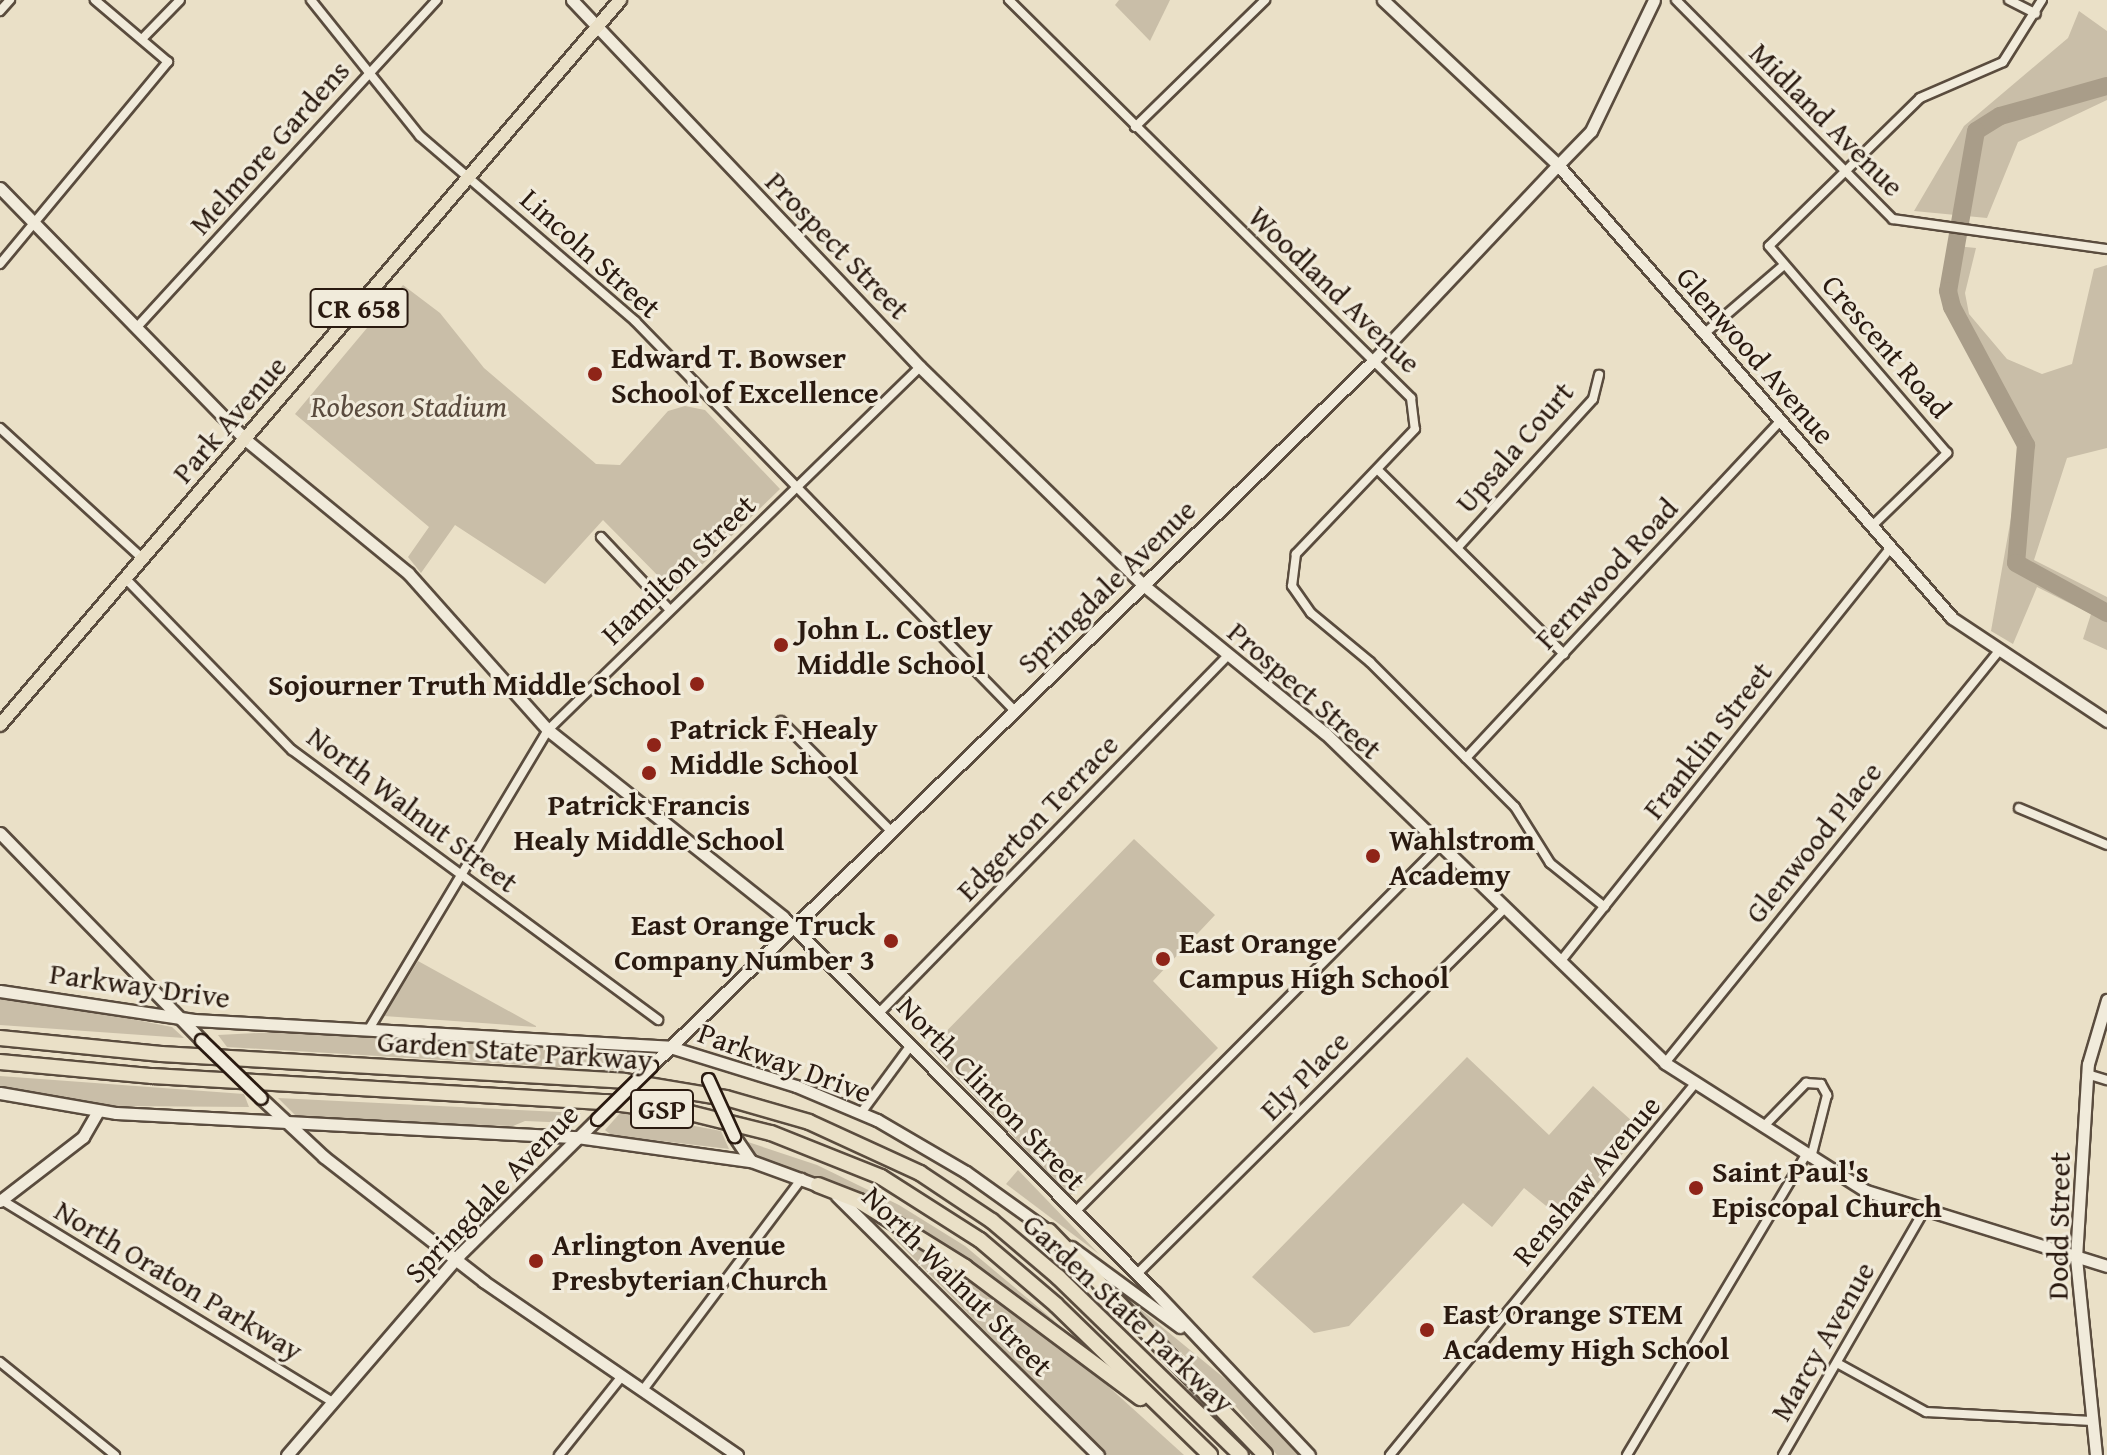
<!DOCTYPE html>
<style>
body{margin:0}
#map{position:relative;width:2107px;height:1455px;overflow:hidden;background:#eae0c7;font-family:"Gentium Book Plus",serif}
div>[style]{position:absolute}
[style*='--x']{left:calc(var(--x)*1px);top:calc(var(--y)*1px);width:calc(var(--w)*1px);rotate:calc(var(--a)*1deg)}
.green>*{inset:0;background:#c9bea8}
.river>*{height:18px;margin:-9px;padding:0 9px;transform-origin:9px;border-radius:9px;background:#a99d89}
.roads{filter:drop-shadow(2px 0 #5a4c3e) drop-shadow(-2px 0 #5a4c3e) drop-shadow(0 2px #5a4c3e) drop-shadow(0 -2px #5a4c3e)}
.street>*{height:8px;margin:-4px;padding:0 4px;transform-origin:4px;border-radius:4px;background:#f1ebdb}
.secondary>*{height:11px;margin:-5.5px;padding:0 5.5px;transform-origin:5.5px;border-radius:5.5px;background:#f1ebdb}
.primary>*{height:12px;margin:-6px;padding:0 6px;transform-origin:6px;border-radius:6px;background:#eae0c7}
.highway>*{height:14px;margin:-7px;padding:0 7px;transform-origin:7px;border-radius:7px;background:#eae0c7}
.bridges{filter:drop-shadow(2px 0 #2a1a10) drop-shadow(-2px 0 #2a1a10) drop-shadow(0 2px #2a1a10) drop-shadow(0 -2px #2a1a10)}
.secondary-bridge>*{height:11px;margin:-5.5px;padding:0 5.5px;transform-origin:5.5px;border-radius:5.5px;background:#f1ebdb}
.dots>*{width:22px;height:22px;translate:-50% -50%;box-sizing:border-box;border:4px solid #f1ebdb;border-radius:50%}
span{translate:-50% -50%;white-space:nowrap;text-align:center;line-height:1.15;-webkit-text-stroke:6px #f1ebdb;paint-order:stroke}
.shield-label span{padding:2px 6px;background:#f1ebdb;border:2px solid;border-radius:6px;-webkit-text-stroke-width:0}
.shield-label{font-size:28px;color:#2a1a10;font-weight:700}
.street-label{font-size:30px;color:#2a1a10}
.poi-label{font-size:30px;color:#2a1a10;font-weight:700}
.left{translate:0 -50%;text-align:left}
.right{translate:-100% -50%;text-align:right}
.park-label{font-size:30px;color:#5a4b3e;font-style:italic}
</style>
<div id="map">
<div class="green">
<i style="clip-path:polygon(1119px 0,1170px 0,1150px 41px,1115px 5px)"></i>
<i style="clip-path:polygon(2079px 11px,2107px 31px,2107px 100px,2018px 142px,1987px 218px,1914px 211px,1964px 126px,2068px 38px)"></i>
<i style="clip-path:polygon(1956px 246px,1976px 248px,1965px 293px,1969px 314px,2007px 359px,2042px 374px,2072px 364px,2094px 269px,2107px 265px,2107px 448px,2067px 458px,2034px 560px,2107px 597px,2107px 650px,2083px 639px,2091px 614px,2037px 587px,2013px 644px,1991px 631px,2023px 450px,1949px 306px)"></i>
<i style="clip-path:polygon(403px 285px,440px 313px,484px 368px,596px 464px,620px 465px,668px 411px,685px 406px,705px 410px,780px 489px,674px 592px,603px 520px,545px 584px,455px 525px,421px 573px,408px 557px,429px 527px,295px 414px)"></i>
<i style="clip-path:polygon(1134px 839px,1215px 915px,1153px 981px,1218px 1048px,1070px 1196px,929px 1049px)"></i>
<i style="clip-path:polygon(418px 961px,536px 1026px,536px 1027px,384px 1016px)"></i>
<i style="clip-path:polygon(0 999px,60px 1005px,172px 1027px,184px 1038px,0 1025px)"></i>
<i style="clip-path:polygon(276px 1032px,449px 1038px,642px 1053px,626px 1071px,227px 1047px,218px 1035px)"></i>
<i style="clip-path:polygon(1467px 1057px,1549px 1135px,1593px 1086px,1642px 1130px,1566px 1222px,1524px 1188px,1492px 1227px,1463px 1203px,1349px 1326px,1314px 1333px,1252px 1277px)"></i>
<i style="clip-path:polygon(0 1076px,244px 1094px,249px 1107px,118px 1106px,32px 1095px,0 1086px)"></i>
<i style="clip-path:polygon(278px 1098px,581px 1113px,572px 1123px,525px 1121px,513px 1126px,298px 1118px)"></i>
<i style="clip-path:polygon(621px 1112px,721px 1131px,729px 1149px,611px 1135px,605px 1130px)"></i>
<i style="clip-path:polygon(748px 1142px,817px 1165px,899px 1205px,965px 1246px,1057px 1323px,868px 1201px,752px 1154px)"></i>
<i style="clip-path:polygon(1018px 1170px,1099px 1254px,1006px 1184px)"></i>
<i style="clip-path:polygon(898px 1230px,1067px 1349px,1184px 1455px,1107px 1455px,894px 1238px)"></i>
<i style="clip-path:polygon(1111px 1285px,1229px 1382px,1301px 1455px,1277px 1455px,1232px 1402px)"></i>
</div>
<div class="river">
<i style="--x:2107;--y:86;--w:111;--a:164.3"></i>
<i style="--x:2000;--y:116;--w:28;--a:148"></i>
<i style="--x:1976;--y:131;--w:162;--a:99.9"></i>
<i style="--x:1948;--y:291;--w:16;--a:76"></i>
<i style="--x:1952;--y:307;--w:157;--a:61.8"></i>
<i style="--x:2026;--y:445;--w:118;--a:94.8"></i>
<i style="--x:2016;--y:563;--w:104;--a:28.8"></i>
</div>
<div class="roads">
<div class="street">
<i style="--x:311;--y:0;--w:174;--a:51.3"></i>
<i style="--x:420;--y:136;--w:284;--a:40.7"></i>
<i style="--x:635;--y:321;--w:542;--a:45.75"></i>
<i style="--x:1009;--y:0;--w:566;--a:44.71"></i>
<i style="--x:1411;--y:398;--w:31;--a:83"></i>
<i style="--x:1415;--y:429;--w:173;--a:133.6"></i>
<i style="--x:1296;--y:554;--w:32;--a:97"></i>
<i style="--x:1292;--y:586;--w:33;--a:55"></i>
<i style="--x:1311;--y:613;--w:77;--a:39.7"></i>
<i style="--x:1370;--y:662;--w:205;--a:45"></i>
<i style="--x:1515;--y:807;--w:66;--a:58"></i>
<i style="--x:1550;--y:863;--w:70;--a:38.7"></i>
<i style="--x:1676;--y:0;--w:308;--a:45.3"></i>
<i style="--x:1893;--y:219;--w:216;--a:8"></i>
<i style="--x:2009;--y:0;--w:30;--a:27"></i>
<i style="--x:0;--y:11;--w:15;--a:-48"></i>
<i style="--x:142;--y:39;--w:54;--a:-45.7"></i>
<i style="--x:1135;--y:127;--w:182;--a:-44.3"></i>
<i style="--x:0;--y:264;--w:263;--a:-50.3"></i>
<i style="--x:168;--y:62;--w:96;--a:-139.7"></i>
<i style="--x:138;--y:326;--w:442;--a:-47.5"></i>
<i style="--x:1705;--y:333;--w:104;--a:-40.7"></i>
<i style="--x:0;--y:428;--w:194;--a:42.5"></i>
<i style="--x:1380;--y:472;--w:259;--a:44.7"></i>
<i style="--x:1872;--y:526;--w:105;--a:-44.2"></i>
<i style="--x:1947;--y:453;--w:273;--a:-130.7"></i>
<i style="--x:1769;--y:246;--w:211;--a:-44.4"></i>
<i style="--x:1920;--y:98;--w:90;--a:-23.4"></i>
<i style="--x:2003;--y:62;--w:73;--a:-57.8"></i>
<i style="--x:601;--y:537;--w:100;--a:46.6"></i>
<i style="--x:1458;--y:547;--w:200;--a:-47.6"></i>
<i style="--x:1593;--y:399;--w:25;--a:-76"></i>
<i style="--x:126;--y:579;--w:238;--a:45.9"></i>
<i style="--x:292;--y:750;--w:455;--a:36.4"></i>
<i style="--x:781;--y:721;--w:154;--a:45"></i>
<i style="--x:1466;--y:758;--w:462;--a:-47"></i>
<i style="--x:2019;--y:808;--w:95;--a:22.8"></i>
<i style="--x:1560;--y:962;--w:531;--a:-51.42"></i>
<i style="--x:880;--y:1012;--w:499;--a:-45.7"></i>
<i style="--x:369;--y:1029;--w:348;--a:-59.1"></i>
<i style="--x:548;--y:730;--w:520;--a:-44.3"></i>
<i style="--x:1665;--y:1063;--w:529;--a:-50.98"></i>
<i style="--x:2087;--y:1074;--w:21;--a:17"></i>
<i style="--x:861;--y:1113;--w:84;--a:-53.7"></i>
<i style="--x:1763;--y:1127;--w:62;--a:-45.7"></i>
<i style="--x:1806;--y:1083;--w:15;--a:4"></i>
<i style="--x:1821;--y:1084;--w:13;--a:61"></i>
<i style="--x:1827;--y:1095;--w:65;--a:104.3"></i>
<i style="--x:0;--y:1199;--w:390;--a:31.4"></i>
<i style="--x:1075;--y:1212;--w:518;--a:-45.16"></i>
<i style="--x:1137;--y:1274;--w:518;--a:-44.84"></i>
<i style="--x:0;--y:1362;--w:148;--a:39"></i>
<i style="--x:1837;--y:1363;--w:102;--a:28.8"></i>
<i style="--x:1926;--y:1412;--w:166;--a:3.1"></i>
<i style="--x:643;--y:1390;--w:265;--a:-53.1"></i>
<i style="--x:559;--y:1455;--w:101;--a:-51.4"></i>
<i style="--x:1390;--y:1455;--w:482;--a:-50.6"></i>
<i style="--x:1627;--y:1455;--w:349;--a:-59.2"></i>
<i style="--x:1783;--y:1455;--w:284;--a:-60"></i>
</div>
<div class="secondary">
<i style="--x:572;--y:0;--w:506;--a:46.52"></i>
<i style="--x:920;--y:367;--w:310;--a:44.3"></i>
<i style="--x:1142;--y:584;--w:236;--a:39.2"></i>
<i style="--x:1325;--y:733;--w:474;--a:44.1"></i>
<i style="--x:1665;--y:1063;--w:238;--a:32.5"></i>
<i style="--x:1866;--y:1191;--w:252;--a:17.3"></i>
<i style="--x:1383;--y:0;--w:241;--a:43.3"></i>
<i style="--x:1558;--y:165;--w:600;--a:48.98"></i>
<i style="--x:1952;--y:618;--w:186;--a:33.6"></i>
<i style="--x:0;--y:188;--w:352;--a:45.7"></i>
<i style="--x:246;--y:440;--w:210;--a:39.4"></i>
<i style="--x:408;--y:573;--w:210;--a:48.3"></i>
<i style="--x:548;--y:730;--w:300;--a:38.5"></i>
<i style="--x:783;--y:917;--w:528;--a:45.23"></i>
<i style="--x:1155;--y:1292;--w:224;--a:46.6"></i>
<i style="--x:0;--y:833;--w:289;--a:45.8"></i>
<i style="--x:0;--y:991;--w:196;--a:8.5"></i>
<i style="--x:194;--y:1020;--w:477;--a:3.2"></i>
<i style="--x:670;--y:1047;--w:132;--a:17.2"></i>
<i style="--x:796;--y:1086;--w:88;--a:22.8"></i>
<i style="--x:877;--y:1120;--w:103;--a:30.3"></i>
<i style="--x:966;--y:1172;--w:108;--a:35.6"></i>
<i style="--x:651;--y:1066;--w:1011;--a:-44.32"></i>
<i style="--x:1374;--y:360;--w:268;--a:-46.7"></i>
<i style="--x:1558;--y:165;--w:47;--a:-45.9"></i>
<i style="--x:1591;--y:131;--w:145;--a:-64.3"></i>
<i style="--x:0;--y:1093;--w:118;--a:9.8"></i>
<i style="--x:116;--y:1113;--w:462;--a:3"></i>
<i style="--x:577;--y:1137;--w:176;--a:7.9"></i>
<i style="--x:751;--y:1161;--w:76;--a:20.1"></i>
<i style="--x:261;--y:1098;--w:86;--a:43.1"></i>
<i style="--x:324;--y:1157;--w:202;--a:37.9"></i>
<i style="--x:483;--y:1281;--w:308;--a:34.4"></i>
<i style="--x:734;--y:1136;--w:30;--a:56"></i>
<i style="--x:837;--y:1196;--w:368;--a:44.8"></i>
<i style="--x:0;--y:1201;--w:105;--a:-37.6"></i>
<i style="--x:83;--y:1137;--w:30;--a:-60"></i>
<i style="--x:1071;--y:1247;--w:135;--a:36.3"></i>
<i style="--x:287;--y:1455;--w:265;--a:-49.3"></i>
<i style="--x:460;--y:1254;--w:192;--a:-44.6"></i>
<i style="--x:2096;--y:1455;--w:198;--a:-95.8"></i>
<i style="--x:2076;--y:1258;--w:194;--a:-86.5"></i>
<i style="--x:2088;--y:1064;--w:67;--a:-73.5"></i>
</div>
<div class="primary">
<i style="--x:0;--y:725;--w:954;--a:-49.46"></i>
</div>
<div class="highway">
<i style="--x:0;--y:1038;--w:162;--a:5.7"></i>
<i style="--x:161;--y:1054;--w:464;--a:3.3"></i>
<i style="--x:624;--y:1081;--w:103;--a:9.5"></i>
<i style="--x:726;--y:1098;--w:86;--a:16.1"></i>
<i style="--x:809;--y:1122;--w:122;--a:24.7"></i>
<i style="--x:920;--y:1173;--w:87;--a:33.7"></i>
<i style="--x:992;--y:1221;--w:87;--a:40.3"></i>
<i style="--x:1058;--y:1277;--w:255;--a:44.2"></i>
<i style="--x:0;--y:1062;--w:153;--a:5.3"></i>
<i style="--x:152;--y:1076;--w:455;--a:3.3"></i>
<i style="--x:606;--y:1102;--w:85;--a:7.5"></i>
<i style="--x:690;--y:1113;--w:83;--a:13.9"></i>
<i style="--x:771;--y:1133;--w:118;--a:21.8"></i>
<i style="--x:881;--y:1177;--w:117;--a:32.5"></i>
<i style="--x:980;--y:1240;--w:100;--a:40.5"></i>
<i style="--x:1056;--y:1305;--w:215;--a:44.2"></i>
<i style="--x:818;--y:1185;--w:44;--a:21.3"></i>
<i style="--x:859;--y:1201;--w:125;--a:31.9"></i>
<i style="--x:965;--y:1267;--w:219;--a:36.8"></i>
<i style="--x:1049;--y:1231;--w:311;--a:46"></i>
</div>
</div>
<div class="bridges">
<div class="secondary-bridge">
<i style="--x:201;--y:1040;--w:83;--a:44"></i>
<i style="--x:708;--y:1079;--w:63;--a:65.5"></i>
<i style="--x:597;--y:1119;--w:76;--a:-44.5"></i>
</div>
</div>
<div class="dots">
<i style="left:595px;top:374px;background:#8f2418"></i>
<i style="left:781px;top:645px;background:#8f2418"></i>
<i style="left:697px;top:684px;background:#8f2418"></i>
<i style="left:654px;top:745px;background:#8f2418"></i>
<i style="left:649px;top:773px;background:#8f2418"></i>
<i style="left:1373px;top:856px;background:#8f2418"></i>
<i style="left:891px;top:941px;background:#8f2418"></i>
<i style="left:1163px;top:959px;background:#8f2418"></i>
<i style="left:1696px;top:1188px;background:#8f2418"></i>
<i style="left:536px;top:1261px;background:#8f2418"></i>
<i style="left:1427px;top:1330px;background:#8f2418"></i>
</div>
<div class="shield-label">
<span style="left:359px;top:308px">CR 658</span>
<span style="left:662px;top:1109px">GSP</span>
</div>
<div class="street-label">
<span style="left:1827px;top:119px;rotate:45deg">Midland Avenue</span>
<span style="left:269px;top:147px;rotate:-48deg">Melmore Gardens</span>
<span style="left:838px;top:245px;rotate:46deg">Prospect Street</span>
<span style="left:591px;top:253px;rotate:42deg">Lincoln Street</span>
<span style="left:1335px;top:289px;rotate:44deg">Woodland Avenue</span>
<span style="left:1887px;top:346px;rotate:49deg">Crescent Road</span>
<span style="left:1756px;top:355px;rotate:49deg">Glenwood Avenue</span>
<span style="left:229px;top:419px;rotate:-49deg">Park Avenue</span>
<span style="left:1514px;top:447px;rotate:-49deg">Upsala Court</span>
<span style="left:678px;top:569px;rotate:-44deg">Hamilton Street</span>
<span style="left:1606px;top:573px;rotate:-47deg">Fernwood Road</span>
<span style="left:1106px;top:586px;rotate:-44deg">Springdale Avenue</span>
<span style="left:1305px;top:690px;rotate:41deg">Prospect Street</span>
<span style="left:1707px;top:740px;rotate:-52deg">Franklin Street</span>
<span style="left:413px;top:809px;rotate:37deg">North Walnut Street</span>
<span style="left:1037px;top:817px;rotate:-46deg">Edgerton Terrace</span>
<span style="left:1813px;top:842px;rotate:-51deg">Glenwood Place</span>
<span style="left:140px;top:985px;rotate:8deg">Parkway Drive</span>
<span style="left:515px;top:1050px;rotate:4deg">Garden State Parkway</span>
<span style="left:785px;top:1062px;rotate:20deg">Parkway Drive</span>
<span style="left:1304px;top:1075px;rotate:-45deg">Ely Place</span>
<span style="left:992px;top:1093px;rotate:46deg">North Clinton Street</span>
<span style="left:1586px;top:1180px;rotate:-50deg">Renshaw Avenue</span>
<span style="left:491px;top:1193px;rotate:-46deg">Springdale Avenue</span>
<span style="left:2058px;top:1226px;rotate:-89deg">Dodd Street</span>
<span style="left:179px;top:1280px;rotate:31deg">North Oraton Parkway</span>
<span style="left:958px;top:1281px;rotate:45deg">North Walnut Street</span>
<span style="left:1129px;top:1313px;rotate:43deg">Garden State Parkway</span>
<span style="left:1822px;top:1341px;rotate:-60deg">Marcy Avenue</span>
</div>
<div class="poi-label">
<span class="left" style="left:611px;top:374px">Edward T. Bowser<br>School of Excellence</span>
<span class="left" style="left:797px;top:645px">John L. Costley<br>Middle School</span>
<span class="right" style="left:681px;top:684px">Sojourner Truth Middle School</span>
<span class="left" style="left:670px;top:745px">Patrick F. Healy<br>Middle School</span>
<span style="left:649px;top:821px">Patrick Francis<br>Healy Middle School</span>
<span class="left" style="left:1389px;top:856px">Wahlstrom<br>Academy</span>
<span class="right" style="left:875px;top:941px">East Orange Truck<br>Company Number 3</span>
<span class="left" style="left:1179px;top:959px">East Orange<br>Campus High School</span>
<span class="left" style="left:1712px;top:1188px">Saint Paul's<br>Episcopal Church</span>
<span class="left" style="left:552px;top:1261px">Arlington Avenue<br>Presbyterian Church</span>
<span class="left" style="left:1443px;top:1330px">East Orange STEM<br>Academy High School</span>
</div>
<div class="park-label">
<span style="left:409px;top:406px">Robeson Stadium</span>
</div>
</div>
